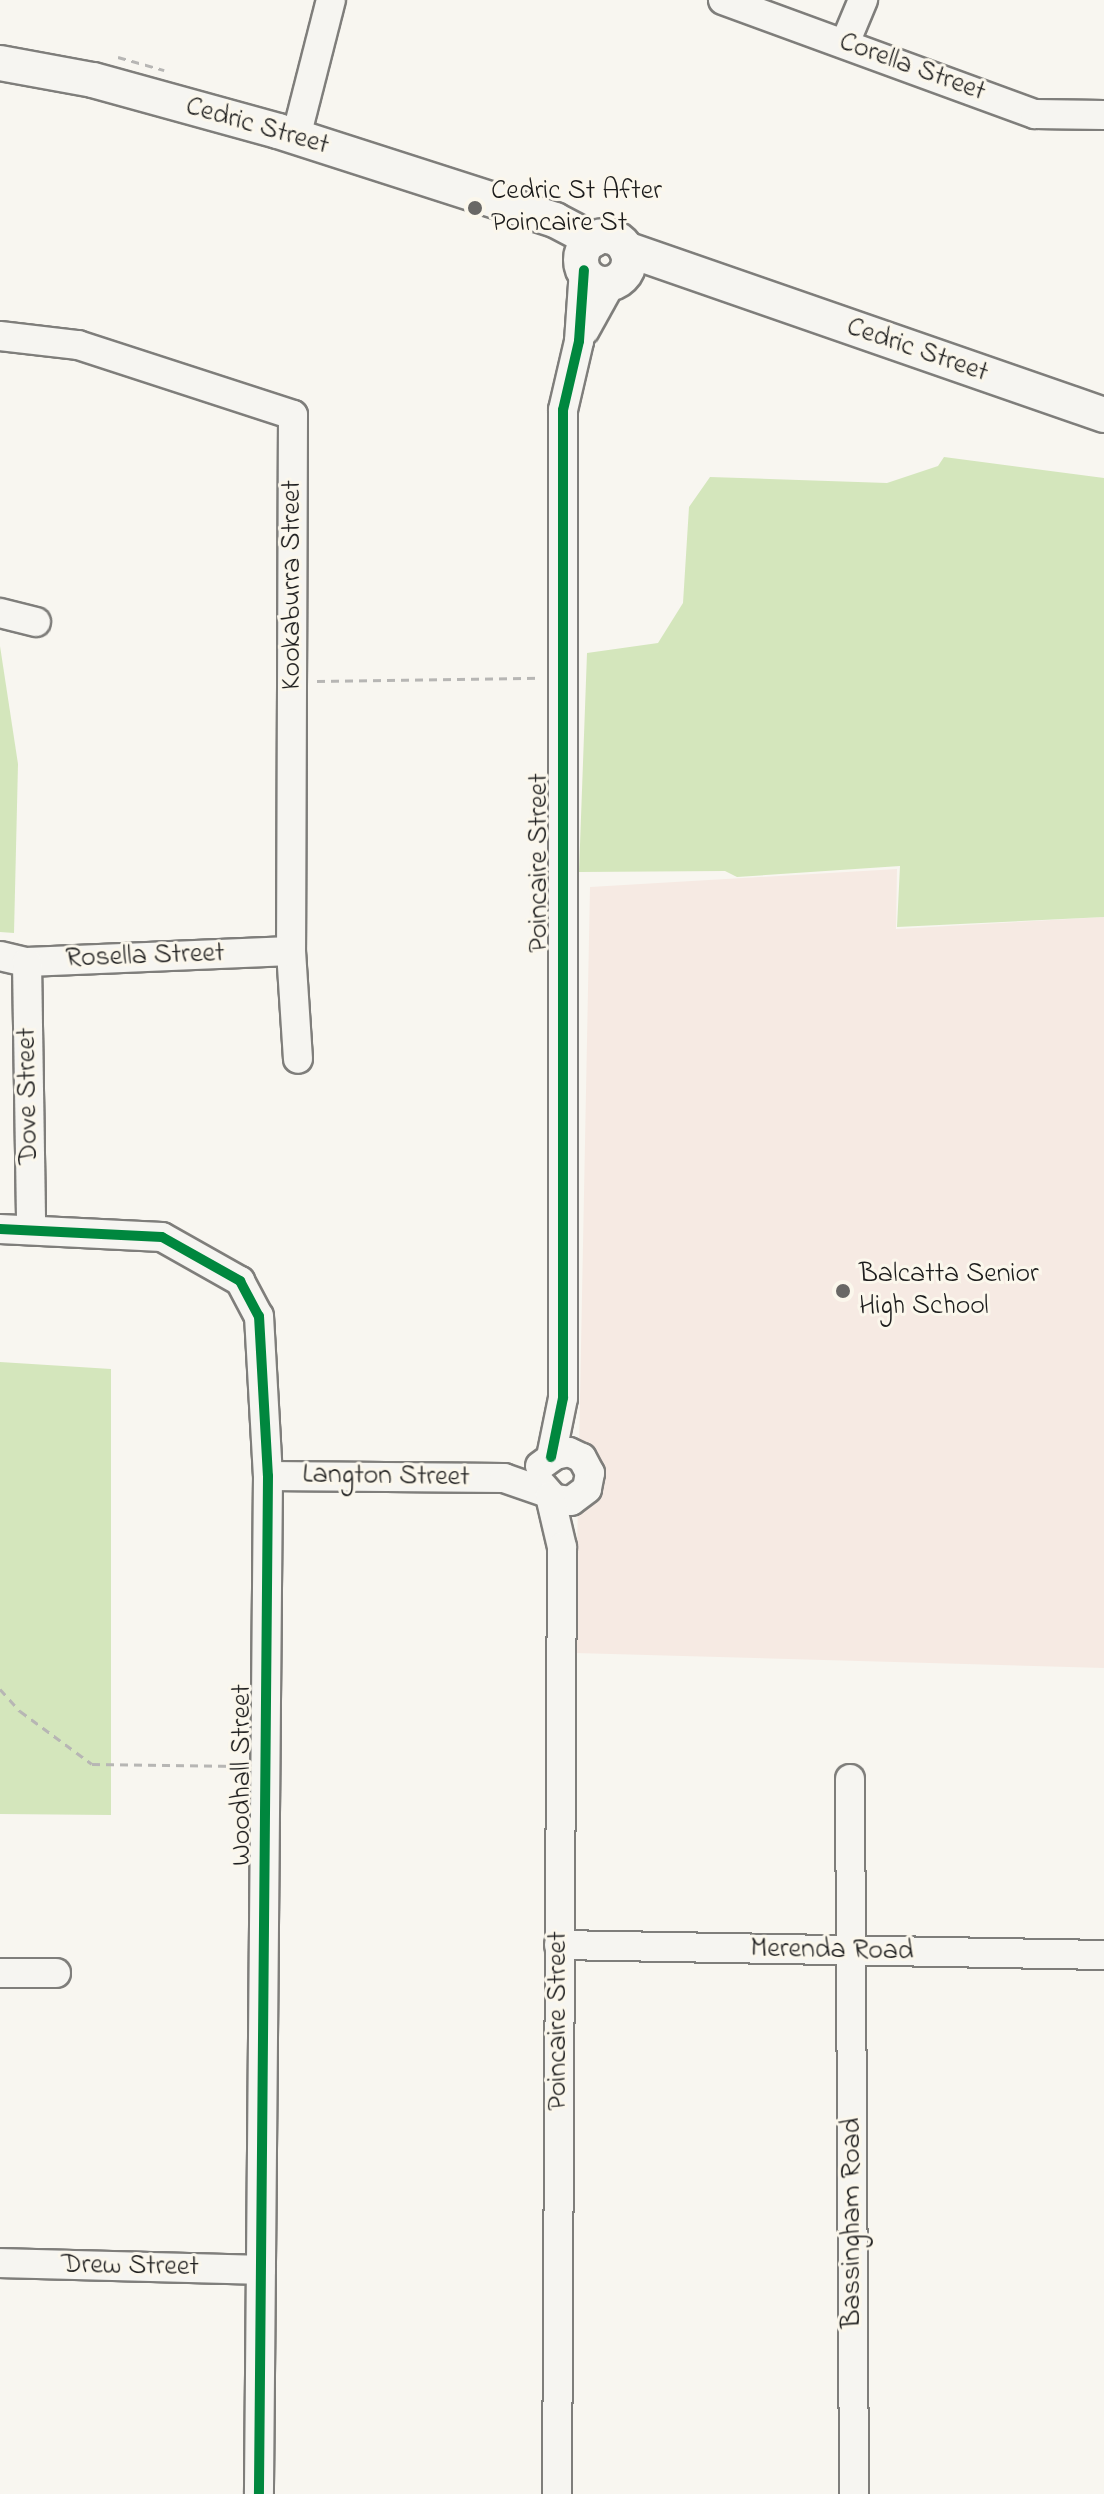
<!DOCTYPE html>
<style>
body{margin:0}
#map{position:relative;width:1104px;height:2494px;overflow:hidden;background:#f8f6f0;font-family:"Indie Flower",sans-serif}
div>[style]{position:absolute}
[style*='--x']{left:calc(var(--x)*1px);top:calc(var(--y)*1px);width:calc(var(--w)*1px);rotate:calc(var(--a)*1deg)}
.built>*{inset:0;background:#f6eae3}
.green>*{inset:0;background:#d4e6bc}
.path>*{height:3px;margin-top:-1.5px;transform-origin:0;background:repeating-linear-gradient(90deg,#b7b6b4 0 8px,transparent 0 14px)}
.roads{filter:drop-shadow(2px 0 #7f7e7b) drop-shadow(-2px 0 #7f7e7b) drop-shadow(0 2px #7f7e7b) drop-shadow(0 -2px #7f7e7b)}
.minor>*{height:28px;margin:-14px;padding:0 14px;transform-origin:14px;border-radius:14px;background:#f6f5f1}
.major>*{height:34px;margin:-17px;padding:0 17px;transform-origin:17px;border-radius:17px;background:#f6f5f1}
.major>.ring{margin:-17px;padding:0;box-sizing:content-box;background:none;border:34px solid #f6f5f1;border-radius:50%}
.cycleway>*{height:10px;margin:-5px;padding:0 5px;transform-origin:5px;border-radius:5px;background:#00873e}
.dots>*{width:22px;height:22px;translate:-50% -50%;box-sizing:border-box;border:4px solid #fbf7ec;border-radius:50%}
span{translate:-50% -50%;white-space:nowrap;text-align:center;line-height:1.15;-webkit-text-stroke:6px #fbf7ec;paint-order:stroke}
.street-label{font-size:28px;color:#1c1c1c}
.poi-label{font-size:28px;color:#1c1c1c}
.left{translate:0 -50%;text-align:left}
</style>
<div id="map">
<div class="built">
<i style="clip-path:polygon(897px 869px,896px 929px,1104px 917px,1104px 1668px,575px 1653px,590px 887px)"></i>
</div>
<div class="green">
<i style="clip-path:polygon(944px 457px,1104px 478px,1104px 917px,897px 927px,900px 866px,737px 877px,725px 871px,579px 872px,587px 653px,658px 643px,683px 603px,689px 507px,710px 477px,887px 483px,938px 466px)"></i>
<i style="clip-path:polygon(0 646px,18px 764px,14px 933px,0 932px)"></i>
<i style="clip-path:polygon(0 1362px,111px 1369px,111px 1815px,0 1814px)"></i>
</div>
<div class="path">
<i style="--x:118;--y:57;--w:48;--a:15.8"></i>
<i style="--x:317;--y:681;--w:224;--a:-0.8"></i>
<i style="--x:0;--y:1689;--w:30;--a:48"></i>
<i style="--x:20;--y:1711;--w:89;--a:36.4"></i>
<i style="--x:92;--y:1764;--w:149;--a:0.8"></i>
</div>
<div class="roads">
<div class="minor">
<i style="--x:723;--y:0;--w:332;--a:20.1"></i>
<i style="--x:1035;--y:114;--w:69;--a:0.8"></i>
<i style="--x:845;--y:43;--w:47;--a:-67.3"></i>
<i style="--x:296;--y:137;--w:141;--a:-75.7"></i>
<i style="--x:585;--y:330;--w:54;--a:-61"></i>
<i style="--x:0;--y:336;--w:79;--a:6.6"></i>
<i style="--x:78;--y:345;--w:226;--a:18"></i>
<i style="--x:293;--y:415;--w:536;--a:90.21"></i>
<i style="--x:291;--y:951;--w:108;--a:86.3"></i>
<i style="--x:0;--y:613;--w:37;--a:14"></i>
<i style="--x:0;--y:956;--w:28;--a:13"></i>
<i style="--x:27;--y:962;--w:264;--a:-2.4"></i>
<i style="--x:27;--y:962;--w:268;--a:89.1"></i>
<i style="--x:0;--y:1229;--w:162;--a:2.8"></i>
<i style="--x:162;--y:1237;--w:90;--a:29.4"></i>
<i style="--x:240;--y:1281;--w:40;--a:62"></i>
<i style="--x:259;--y:1316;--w:160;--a:86.8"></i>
<i style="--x:268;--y:1476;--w:1018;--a:90.51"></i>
<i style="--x:551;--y:1457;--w:60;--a:-78.5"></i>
<i style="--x:563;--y:1398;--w:988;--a:-90"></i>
<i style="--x:563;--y:410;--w:71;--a:-76.9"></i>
<i style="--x:579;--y:341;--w:71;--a:-86"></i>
<i style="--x:540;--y:1466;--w:19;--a:-36"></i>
<i style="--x:555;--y:1455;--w:14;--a:-12"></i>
<i style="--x:569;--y:1452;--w:14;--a:25"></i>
<i style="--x:582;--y:1458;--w:17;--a:62"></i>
<i style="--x:590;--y:1473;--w:16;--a:101"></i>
<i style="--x:587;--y:1489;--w:20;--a:143"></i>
<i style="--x:571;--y:1501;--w:17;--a:-173"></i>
<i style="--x:554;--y:1499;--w:18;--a:-131"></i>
<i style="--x:268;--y:1476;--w:236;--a:0.5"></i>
<i style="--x:504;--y:1478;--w:46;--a:19.2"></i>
<i style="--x:550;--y:1496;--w:52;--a:76.8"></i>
<i style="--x:562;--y:1547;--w:947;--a:90.3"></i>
<i style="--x:850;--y:1779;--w:715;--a:89.68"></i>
<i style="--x:559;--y:1945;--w:545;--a:1.05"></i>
<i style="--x:0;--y:1973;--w:56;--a:0"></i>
<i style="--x:0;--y:2263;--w:261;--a:1.5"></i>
</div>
<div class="major">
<i style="--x:0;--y:63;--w:95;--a:10.4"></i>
<i style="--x:93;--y:80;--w:192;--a:15.4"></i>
<i style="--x:278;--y:131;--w:291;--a:17.8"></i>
<i style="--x:555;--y:220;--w:43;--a:27.8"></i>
<i class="ring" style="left:581px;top:236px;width:14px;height:14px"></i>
<i style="--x:626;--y:249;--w:506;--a:19.15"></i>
</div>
</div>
<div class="cycleway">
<i style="--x:0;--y:1229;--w:162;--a:2.8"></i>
<i style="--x:162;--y:1237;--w:90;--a:29.4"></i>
<i style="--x:240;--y:1281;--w:40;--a:62"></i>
<i style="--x:259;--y:1316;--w:160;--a:86.8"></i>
<i style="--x:268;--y:1476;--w:1018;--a:90.51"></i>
<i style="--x:551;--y:1457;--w:60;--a:-78.5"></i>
<i style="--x:563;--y:1398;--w:988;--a:-90"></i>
<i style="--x:563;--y:410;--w:71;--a:-76.9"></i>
<i style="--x:579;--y:341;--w:71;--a:-86"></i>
</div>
<div class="dots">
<i style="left:475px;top:208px;background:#696866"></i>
<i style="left:843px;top:1291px;background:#696866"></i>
</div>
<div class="street-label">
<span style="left:912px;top:68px;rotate:20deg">Corella Street</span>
<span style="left:257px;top:127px;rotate:16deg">Cedric Street</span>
<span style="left:917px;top:351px;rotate:19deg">Cedric Street</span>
<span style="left:293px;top:585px;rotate:-90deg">Kookaburra Street</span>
<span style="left:540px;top:863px;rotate:-90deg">Poincaire Street</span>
<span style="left:145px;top:957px;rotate:-2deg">Rosella Street</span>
<span style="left:29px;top:1096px;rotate:-91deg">Dove Street</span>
<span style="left:386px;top:1477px;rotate:1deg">Langton Street</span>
<span style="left:243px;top:1775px;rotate:-90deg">Woodhall Street</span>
<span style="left:832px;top:1951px;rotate:1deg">Merenda Road</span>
<span style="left:559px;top:2021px;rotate:-90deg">Poincaire Street</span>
<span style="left:853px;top:2223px;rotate:-90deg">Bassingham Road</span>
<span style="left:130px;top:2267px;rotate:1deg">Drew Street</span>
</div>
<div class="poi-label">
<span class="left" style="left:491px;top:208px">Cedric St After<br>Poincaire St</span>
<span class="left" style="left:859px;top:1291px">Balcatta Senior<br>High School</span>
</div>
</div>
